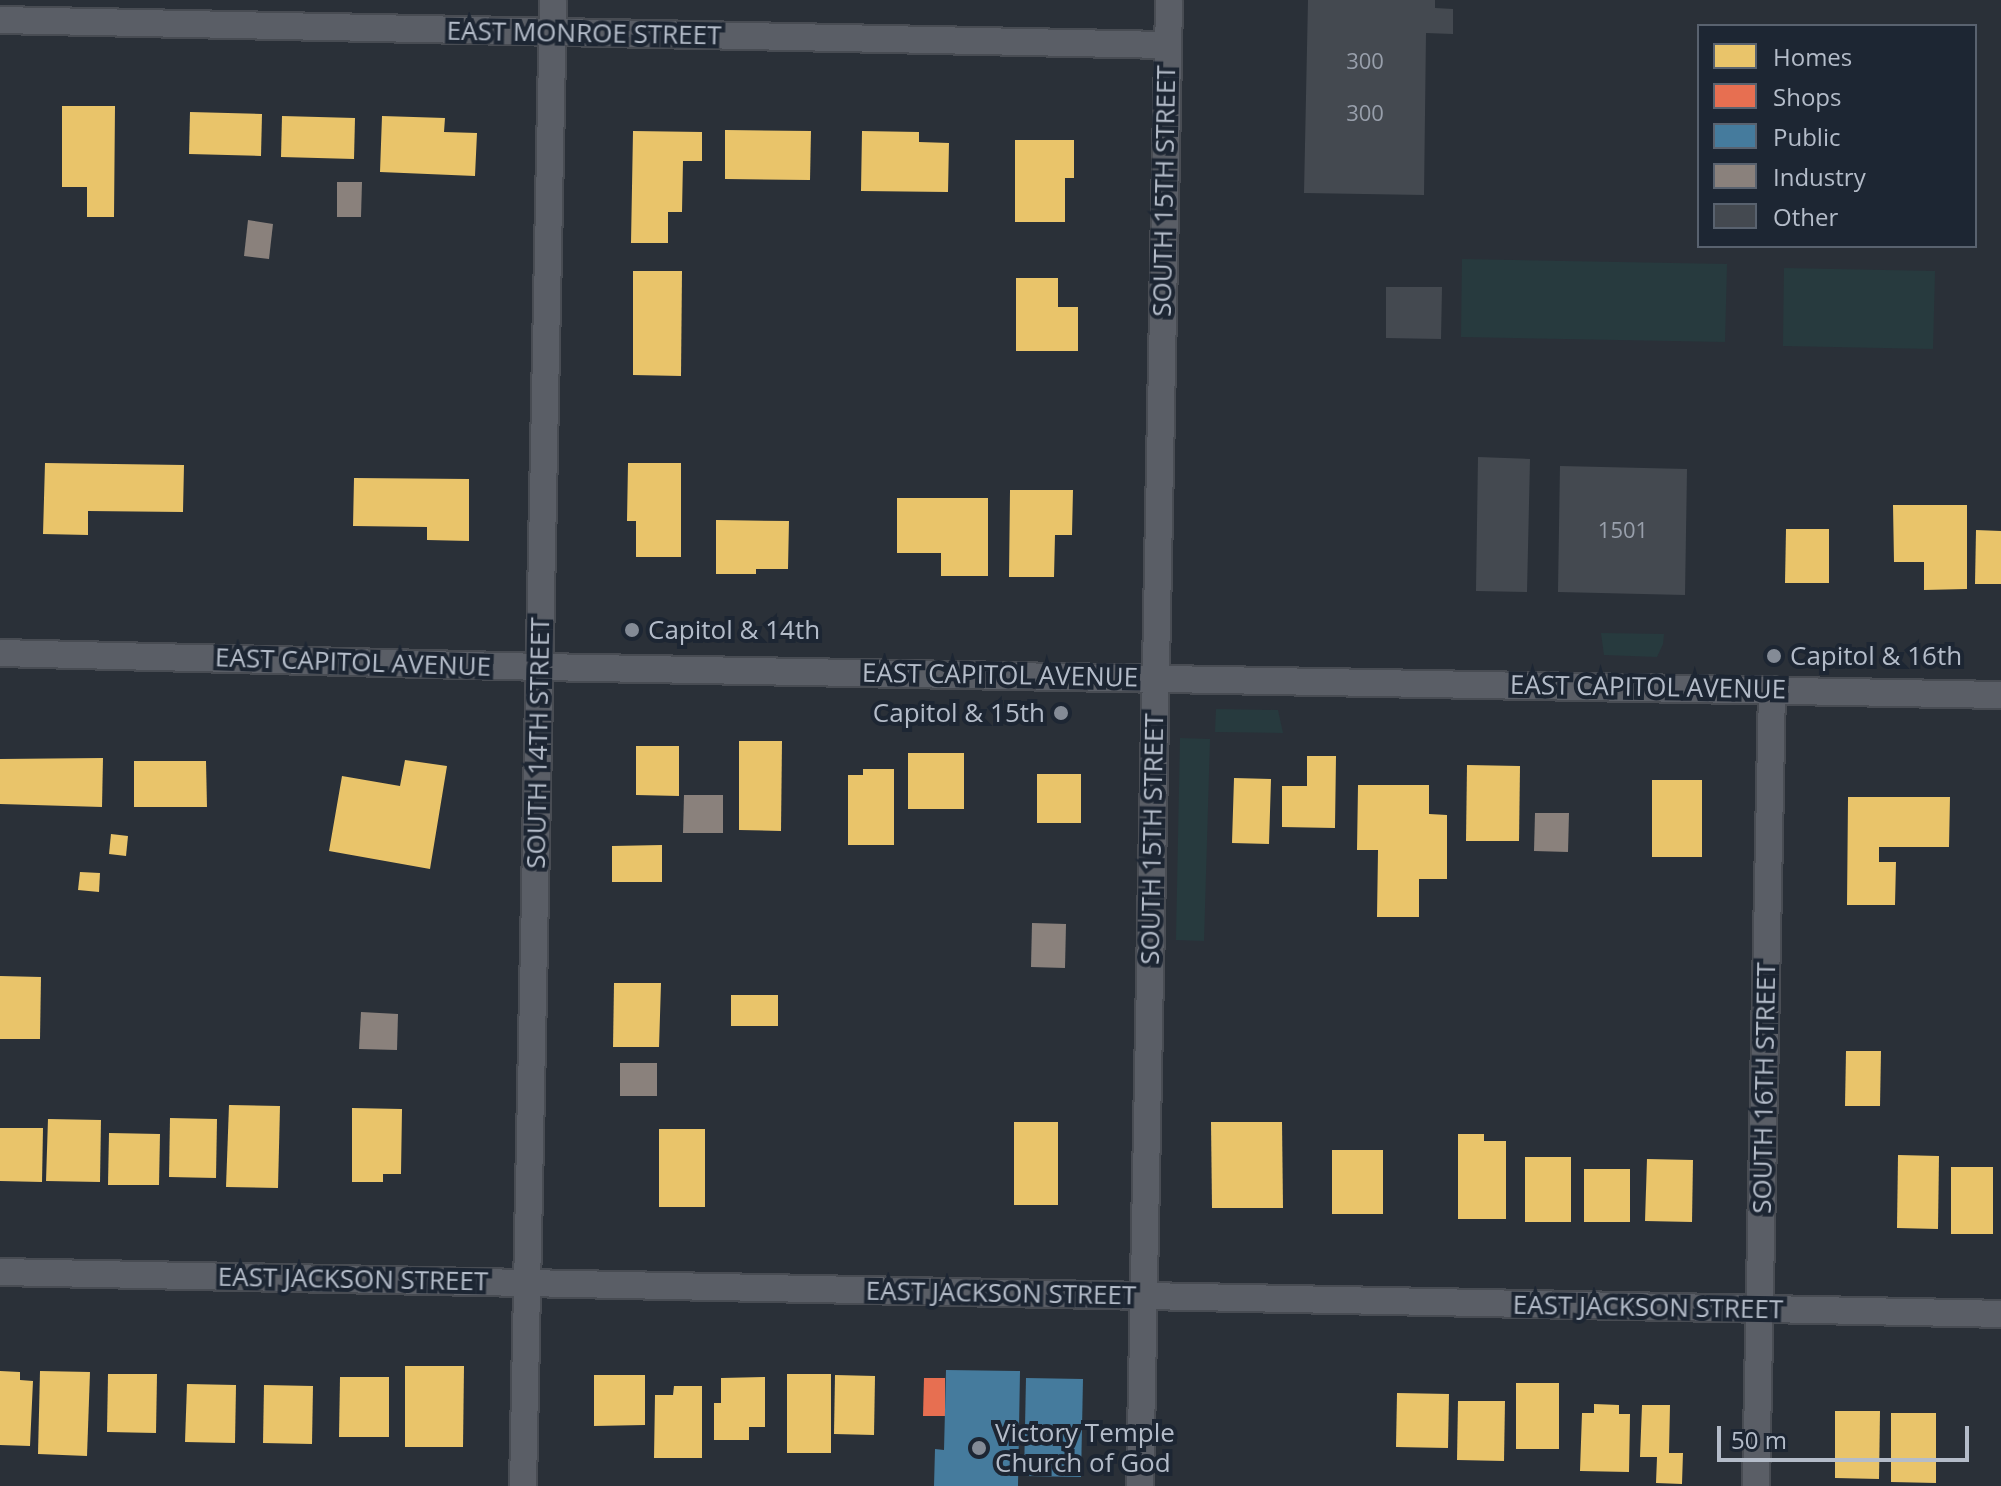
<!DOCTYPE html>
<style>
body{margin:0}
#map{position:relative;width:2001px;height:1486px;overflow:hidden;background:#2a3038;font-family:"Open Sans",sans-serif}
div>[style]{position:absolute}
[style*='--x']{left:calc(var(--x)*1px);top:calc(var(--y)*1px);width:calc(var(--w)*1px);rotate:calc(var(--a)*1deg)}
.green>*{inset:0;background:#273a3e}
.homes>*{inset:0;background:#e9c46a}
.shops>*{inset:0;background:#e76f51}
.public>*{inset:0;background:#457b9d}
.industry>*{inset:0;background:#8a817c}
.building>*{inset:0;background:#444950}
.roads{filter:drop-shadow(2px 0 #484c53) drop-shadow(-2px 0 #484c53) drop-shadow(0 2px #484c53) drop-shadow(0 -2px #484c53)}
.minor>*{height:26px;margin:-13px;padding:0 13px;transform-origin:13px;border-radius:13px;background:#5a5e66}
.dots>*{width:22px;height:22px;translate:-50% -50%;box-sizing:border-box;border:4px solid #1d2633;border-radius:50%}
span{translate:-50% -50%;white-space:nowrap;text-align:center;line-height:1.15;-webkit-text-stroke:8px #1d2633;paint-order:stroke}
.number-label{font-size:22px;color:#989fab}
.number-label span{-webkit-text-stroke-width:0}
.street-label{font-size:26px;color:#b4bcc9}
.poi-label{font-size:26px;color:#b4bcc9}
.left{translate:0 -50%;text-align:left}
.right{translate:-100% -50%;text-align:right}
.legend{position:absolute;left:1697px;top:24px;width:280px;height:224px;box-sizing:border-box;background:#1d2633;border:2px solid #59626f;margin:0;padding:10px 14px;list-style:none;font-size:24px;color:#b4bcc9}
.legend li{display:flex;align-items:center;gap:16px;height:40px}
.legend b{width:40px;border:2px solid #59626f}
.scale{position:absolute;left:1717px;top:1426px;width:252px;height:36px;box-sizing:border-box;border:4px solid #b4bcc9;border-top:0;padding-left:10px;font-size:24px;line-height:28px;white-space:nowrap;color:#b4bcc9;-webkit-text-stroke:6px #1d2633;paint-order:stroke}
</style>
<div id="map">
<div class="green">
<i style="clip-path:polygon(1462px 259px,1727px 264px,1725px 342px,1461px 337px)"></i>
<i style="clip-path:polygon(1784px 268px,1935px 271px,1933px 349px,1783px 346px)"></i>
<i style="clip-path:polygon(1601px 633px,1664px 634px,1663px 644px,1657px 657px,1604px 655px)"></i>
<i style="clip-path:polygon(1216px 709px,1278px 710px,1283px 733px,1215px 732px)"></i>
<i style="clip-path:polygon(1180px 738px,1210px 739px,1204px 941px,1176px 940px)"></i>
</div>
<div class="homes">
<i style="clip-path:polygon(62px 106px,115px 106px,114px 217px,87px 217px,87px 187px,62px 187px)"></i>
<i style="clip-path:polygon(190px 112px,262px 114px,261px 156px,189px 154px)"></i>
<i style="clip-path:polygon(282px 116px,355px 118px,354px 159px,281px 157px)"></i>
<i style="clip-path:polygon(382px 116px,445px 118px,444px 132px,477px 133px,475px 176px,380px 172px)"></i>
<i style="clip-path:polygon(725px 130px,811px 131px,810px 180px,725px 179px)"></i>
<i style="clip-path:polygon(633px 131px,702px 132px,702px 161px,683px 161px,682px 212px,668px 212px,668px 243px,631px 243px)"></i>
<i style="clip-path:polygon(862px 131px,919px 132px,919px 142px,949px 143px,948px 192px,861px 191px)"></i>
<i style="clip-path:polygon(1015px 140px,1074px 140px,1074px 178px,1065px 178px,1065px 222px,1015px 222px)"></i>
<i style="clip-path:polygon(633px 271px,682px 271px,681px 376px,633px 375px)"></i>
<i style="clip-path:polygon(1016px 278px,1058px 278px,1058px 307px,1078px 307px,1078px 351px,1016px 351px)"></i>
<i style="clip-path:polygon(45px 463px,184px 465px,183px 512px,88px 511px,88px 535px,43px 534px)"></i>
<i style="clip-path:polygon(628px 463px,681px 463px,681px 557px,636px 557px,636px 521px,627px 521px)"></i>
<i style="clip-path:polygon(354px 478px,469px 479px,469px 541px,427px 540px,427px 527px,353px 526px)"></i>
<i style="clip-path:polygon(1010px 490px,1073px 490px,1072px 535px,1055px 535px,1054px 577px,1009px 577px)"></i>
<i style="clip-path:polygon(897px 498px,988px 498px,988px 576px,941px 576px,941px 553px,897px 553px)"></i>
<i style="clip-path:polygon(1893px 505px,1967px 505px,1967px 589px,1924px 590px,1924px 562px,1894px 562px)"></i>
<i style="clip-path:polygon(716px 520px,789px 521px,788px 569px,756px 569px,756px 574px,716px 574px)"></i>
<i style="clip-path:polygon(1786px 529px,1829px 529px,1829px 583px,1785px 583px)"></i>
<i style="clip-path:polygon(1976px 530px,2001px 531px,2001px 584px,1975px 584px)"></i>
<i style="clip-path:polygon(739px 741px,782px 741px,781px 831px,739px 830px)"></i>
<i style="clip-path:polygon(636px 746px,679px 746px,679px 796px,636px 795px)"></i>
<i style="clip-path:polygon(908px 753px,964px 753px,964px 809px,908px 809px)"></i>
<i style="clip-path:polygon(1307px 756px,1336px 756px,1335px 828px,1282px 827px,1282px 786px,1307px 786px)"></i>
<i style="clip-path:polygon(103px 758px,102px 807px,0 804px,0 759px)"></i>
<i style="clip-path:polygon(405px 760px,447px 766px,430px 869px,329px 851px,342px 776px,400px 786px)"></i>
<i style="clip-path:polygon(134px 761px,206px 761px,207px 807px,134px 807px)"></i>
<i style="clip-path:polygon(1467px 765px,1520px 766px,1519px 841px,1466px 841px)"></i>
<i style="clip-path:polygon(863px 769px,894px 769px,894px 845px,848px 845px,848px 775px,863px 775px)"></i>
<i style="clip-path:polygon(1037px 774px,1081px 774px,1081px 823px,1037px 823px)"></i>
<i style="clip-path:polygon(1234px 778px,1271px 779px,1269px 844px,1232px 843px)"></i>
<i style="clip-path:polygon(1652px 780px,1702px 780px,1702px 857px,1652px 857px)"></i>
<i style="clip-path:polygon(1358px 785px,1429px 785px,1429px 814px,1447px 815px,1447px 879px,1419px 879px,1419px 917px,1377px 917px,1378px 850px,1357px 850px)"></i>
<i style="clip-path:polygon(1848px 797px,1950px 797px,1949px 847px,1879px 847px,1879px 862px,1896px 862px,1895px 905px,1847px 905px)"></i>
<i style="clip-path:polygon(111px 834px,128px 836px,126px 856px,109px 854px)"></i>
<i style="clip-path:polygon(662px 845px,662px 882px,612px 882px,612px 846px)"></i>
<i style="clip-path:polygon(80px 872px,100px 873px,99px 892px,78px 890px)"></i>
<i style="clip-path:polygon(0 976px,41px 977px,40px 1039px,0 1039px)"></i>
<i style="clip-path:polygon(614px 983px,661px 983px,659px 1047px,613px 1047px)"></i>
<i style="clip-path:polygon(731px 995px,778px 995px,778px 1026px,731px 1026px)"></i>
<i style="clip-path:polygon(1846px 1051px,1881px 1051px,1880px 1106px,1845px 1106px)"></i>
<i style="clip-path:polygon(229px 1105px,280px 1106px,278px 1188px,226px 1187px)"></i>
<i style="clip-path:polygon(352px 1108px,402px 1109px,401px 1174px,383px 1174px,383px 1182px,352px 1182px)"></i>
<i style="clip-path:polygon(170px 1118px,217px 1119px,216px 1178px,169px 1177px)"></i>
<i style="clip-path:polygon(48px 1119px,101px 1120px,100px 1182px,46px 1181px)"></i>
<i style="clip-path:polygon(1014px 1122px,1058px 1122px,1058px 1205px,1014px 1205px)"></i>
<i style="clip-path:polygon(1211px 1122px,1282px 1122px,1283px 1208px,1212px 1208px)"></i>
<i style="clip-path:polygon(0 1128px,43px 1128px,42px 1182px,0 1181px)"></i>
<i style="clip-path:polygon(659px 1129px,705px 1129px,705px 1207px,659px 1207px)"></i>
<i style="clip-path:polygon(109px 1133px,160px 1134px,159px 1185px,108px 1185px)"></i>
<i style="clip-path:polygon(1458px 1134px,1484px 1134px,1484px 1141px,1506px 1141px,1506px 1219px,1458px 1219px)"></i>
<i style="clip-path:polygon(1332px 1150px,1383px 1150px,1383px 1214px,1332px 1214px)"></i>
<i style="clip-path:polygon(1898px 1155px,1939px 1156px,1938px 1229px,1897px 1228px)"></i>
<i style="clip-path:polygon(1525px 1157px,1571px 1157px,1571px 1222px,1525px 1222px)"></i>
<i style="clip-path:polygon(1647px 1159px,1693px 1160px,1692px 1222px,1645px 1221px)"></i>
<i style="clip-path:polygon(1951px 1167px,1993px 1167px,1993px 1234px,1951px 1234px)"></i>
<i style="clip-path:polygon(1584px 1169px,1630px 1169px,1630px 1222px,1584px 1222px)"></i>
<i style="clip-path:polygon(405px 1366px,464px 1366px,463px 1447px,405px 1447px)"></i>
<i style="clip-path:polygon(0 1371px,20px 1372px,20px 1380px,33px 1381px,30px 1446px,0 1445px)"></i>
<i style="clip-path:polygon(40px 1371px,90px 1372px,87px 1456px,38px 1454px)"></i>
<i style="clip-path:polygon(108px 1374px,157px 1374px,156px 1433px,107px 1432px)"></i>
<i style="clip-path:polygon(787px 1374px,831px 1374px,831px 1453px,787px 1453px)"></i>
<i style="clip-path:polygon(594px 1375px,645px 1375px,645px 1425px,594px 1426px)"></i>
<i style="clip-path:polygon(835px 1375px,875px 1376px,874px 1435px,834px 1434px)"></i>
<i style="clip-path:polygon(340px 1377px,389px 1377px,389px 1437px,339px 1437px)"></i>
<i style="clip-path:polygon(765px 1377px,765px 1427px,749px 1427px,749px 1440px,714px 1440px,714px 1403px,721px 1403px,721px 1378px)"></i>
<i style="clip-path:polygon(1516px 1383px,1559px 1383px,1559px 1449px,1516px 1449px)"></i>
<i style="clip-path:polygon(187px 1384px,236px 1385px,235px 1443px,185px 1442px)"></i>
<i style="clip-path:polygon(264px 1385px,313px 1386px,312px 1444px,263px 1443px)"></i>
<i style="clip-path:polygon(674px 1386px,702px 1386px,702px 1458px,654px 1458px,655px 1395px,673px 1395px)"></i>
<i style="clip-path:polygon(1397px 1393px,1449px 1394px,1448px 1448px,1396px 1447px)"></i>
<i style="clip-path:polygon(1458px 1401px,1505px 1401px,1504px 1461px,1457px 1460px)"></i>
<i style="clip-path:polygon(1594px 1404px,1619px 1405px,1619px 1414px,1630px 1414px,1629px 1472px,1580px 1471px,1582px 1413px,1594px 1413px)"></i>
<i style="clip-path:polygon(1642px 1405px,1670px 1405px,1669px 1453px,1683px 1453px,1682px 1484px,1656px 1483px,1657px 1457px,1640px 1457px)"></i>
<i style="clip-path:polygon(1835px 1411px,1880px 1411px,1879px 1479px,1835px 1478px)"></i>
<i style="clip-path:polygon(1891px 1413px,1936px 1413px,1936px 1483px,1891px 1482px)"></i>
</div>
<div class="shops">
<i style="clip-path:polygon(924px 1378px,945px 1378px,945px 1416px,923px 1416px)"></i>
</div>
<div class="public">
<i style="clip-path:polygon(946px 1370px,1020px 1371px,1018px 1486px,934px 1486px,935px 1449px,944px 1450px)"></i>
<i style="clip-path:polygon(1026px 1378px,1083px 1379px,1081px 1477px,1024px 1476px)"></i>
</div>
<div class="industry">
<i style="clip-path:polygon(337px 182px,362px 182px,361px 217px,337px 217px)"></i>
<i style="clip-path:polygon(248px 220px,273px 224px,269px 259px,244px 256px)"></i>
<i style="clip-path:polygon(684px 795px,723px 795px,723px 833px,683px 833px)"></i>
<i style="clip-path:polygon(1535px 813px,1569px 813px,1568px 852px,1534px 851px)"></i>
<i style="clip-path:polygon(1032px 923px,1066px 924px,1065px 968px,1031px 967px)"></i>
<i style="clip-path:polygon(361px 1012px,398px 1014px,397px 1050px,359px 1049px)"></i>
<i style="clip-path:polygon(620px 1063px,657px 1063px,657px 1096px,620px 1096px)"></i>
</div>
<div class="building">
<i style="clip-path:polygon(1308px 0,1435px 0,1435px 8px,1453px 9px,1453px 34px,1426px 33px,1424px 195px,1304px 193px)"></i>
<i style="clip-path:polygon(1386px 287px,1442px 287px,1441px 339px,1386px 338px)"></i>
<i style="clip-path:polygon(1478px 457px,1530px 459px,1527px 592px,1476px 591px)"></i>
<i style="clip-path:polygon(1560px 466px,1687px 469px,1685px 595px,1558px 592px)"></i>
</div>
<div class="roads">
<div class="minor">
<i style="--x:0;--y:20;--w:1167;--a:1.23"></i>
<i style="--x:0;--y:653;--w:541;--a:1.48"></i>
<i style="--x:541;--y:667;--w:1460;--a:1.1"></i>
<i style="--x:0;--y:1272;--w:2001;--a:1.2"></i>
<i style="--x:523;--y:1486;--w:1486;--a:-88.84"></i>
<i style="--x:1140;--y:1486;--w:1486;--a:-88.88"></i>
<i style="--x:1756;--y:1486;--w:796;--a:-88.85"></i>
</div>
</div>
<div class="dots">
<i style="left:632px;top:630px;background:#848b96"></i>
<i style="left:1774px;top:656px;background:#848b96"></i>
<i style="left:1061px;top:713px;background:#848b96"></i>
<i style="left:979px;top:1448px;background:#848b96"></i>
</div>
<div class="number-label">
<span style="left:1365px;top:61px">300</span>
<span style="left:1365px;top:113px">300</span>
<span style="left:1623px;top:530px">1501</span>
</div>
<div class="street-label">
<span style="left:584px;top:33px;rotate:1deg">EAST MONROE STREET</span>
<span style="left:1164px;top:191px;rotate:-89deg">SOUTH 15TH STREET</span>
<span style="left:353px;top:662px;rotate:2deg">EAST CAPITOL AVENUE</span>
<span style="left:1000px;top:675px;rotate:1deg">EAST CAPITOL AVENUE</span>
<span style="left:1648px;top:687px;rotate:1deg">EAST CAPITOL AVENUE</span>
<span style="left:538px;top:743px;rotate:-89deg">SOUTH 14TH STREET</span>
<span style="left:1152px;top:839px;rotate:-89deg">SOUTH 15TH STREET</span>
<span style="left:1764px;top:1088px;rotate:-89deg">SOUTH 16TH STREET</span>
<span style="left:353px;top:1279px;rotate:1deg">EAST JACKSON STREET</span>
<span style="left:1001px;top:1293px;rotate:1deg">EAST JACKSON STREET</span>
<span style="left:1648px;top:1307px;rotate:1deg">EAST JACKSON STREET</span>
</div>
<div class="poi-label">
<span class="left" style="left:648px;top:630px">Capitol &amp; 14th</span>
<span class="left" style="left:1790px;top:656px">Capitol &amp; 16th</span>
<span class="right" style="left:1045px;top:713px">Capitol &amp; 15th</span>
<span class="left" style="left:995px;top:1448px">Victory Temple<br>Church of God</span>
</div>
<ul class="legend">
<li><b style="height:22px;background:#e9c46a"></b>Homes</li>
<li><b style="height:22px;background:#e76f51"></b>Shops</li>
<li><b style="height:22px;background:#457b9d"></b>Public</li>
<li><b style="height:22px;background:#8a817c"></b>Industry</li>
<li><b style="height:22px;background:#444950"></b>Other</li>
</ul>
<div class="scale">50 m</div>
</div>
